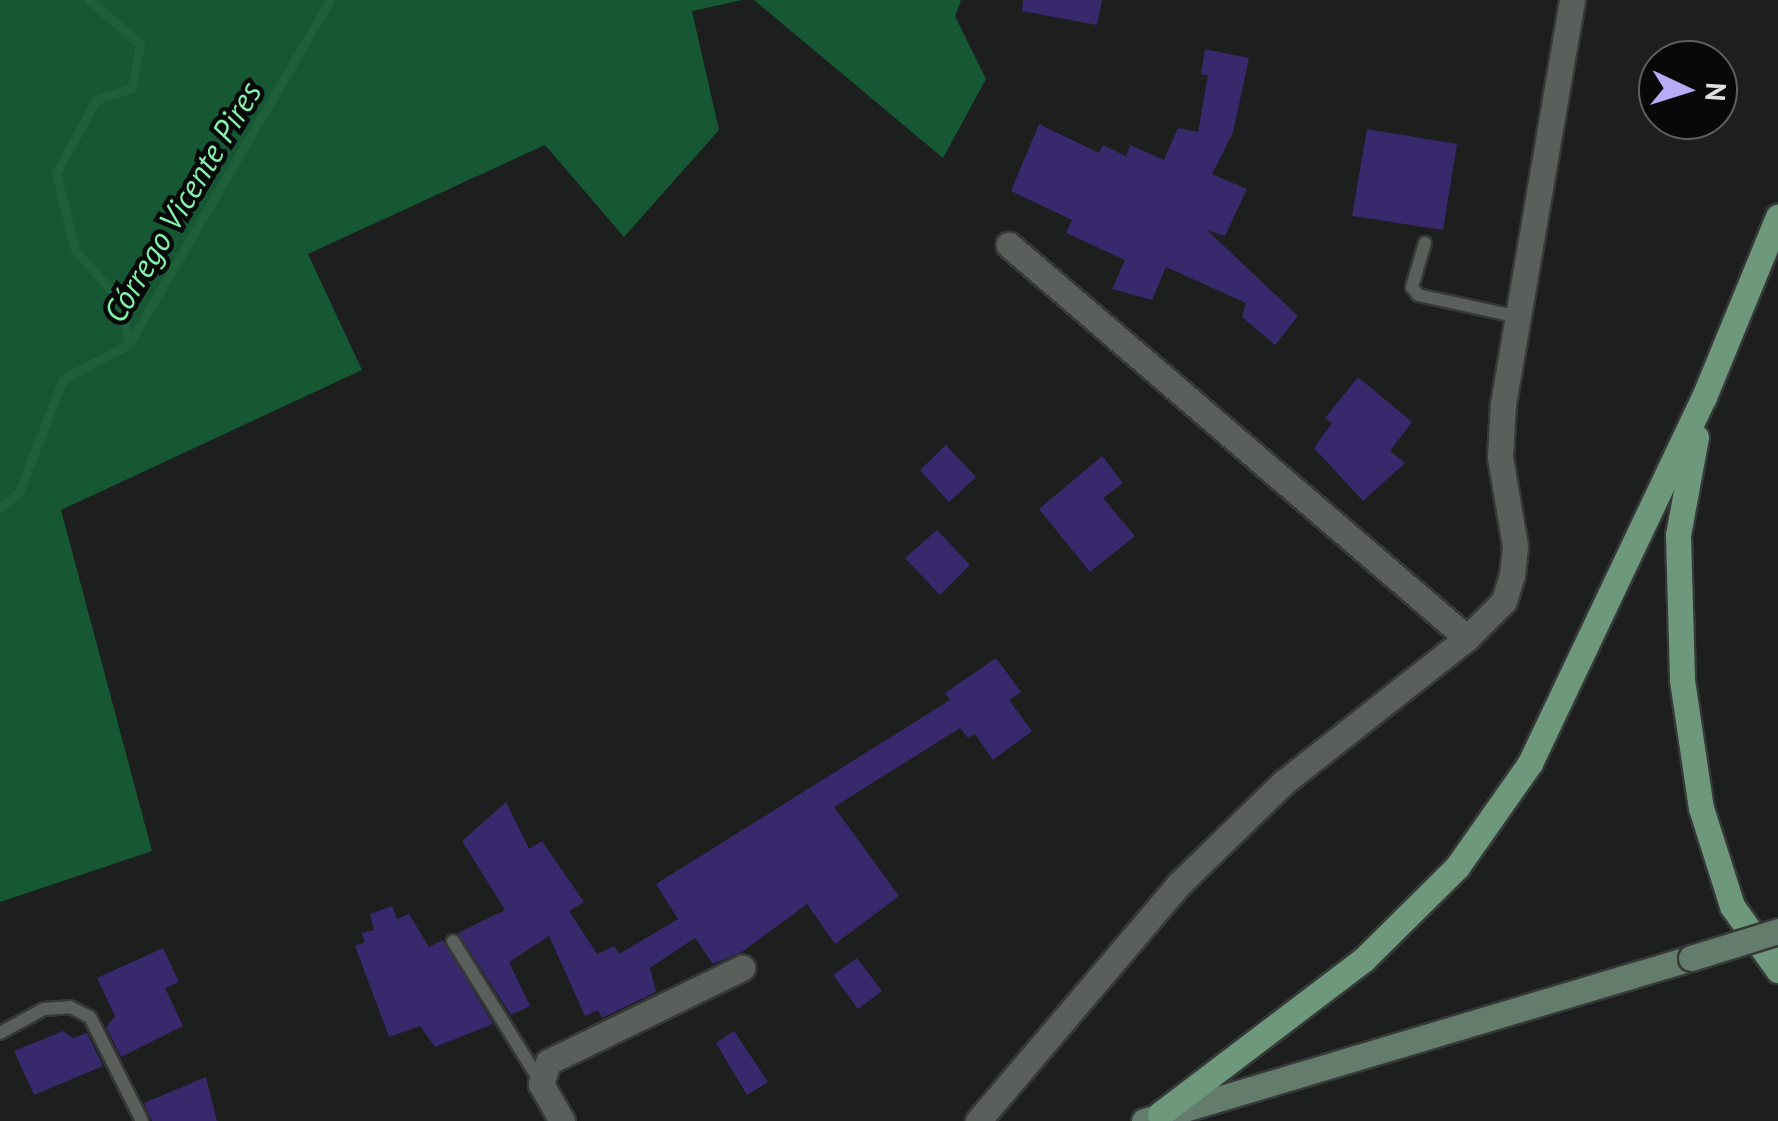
<!DOCTYPE html>
<meta charset="utf-8">
<style>
body{margin:0}
#map{position:relative;width:1778px;height:1121px;overflow:hidden;background:#1c1f1d;font-family:"PT Sans",sans-serif}
div>[style]{position:absolute}
[style*='--x']{left:calc(var(--x)*1px);top:calc(var(--y)*1px);width:calc(var(--w)*1px);rotate:calc(var(--a)*1deg)}
.forest>*{inset:0;background:#155833}
.stream>*{height:9px;margin:-4.5px;padding:0 4.5px;transform-origin:4.5px;border-radius:4.5px;background:#1f603b}
.building>*{inset:0;background:#38286c}
.roads{filter:drop-shadow(2px 0 #363937) drop-shadow(-2px 0 #363937) drop-shadow(0 2px #363937) drop-shadow(0 -2px #363937)}
.service>*{height:12px;margin:-6px;padding:0 6px;transform-origin:6px;border-radius:6px;background:#5b5f5c}
.minor>*{height:25px;margin:-12.5px;padding:0 12.5px;transform-origin:12.5px;border-radius:12.5px;background:#5b5f5c}
.secondary>*{height:25px;margin:-12.5px;padding:0 12.5px;transform-origin:12.5px;border-radius:12.5px;background:#647c6c}
.primary>*{height:25px;margin:-12.5px;padding:0 12.5px;transform-origin:12.5px;border-radius:12.5px;background:#6e987c}
.bridges{filter:drop-shadow(2px 0 #363937) drop-shadow(-2px 0 #363937) drop-shadow(0 2px #363937) drop-shadow(0 -2px #363937)}
.secondary-bridge>*{height:25px;margin:-12.5px;padding:0 12.5px;transform-origin:12.5px;border-radius:12.5px;background:#647c6c}
span{translate:-50% -50%;white-space:nowrap;text-align:center;line-height:1.15;-webkit-text-stroke:9px #070808;paint-order:stroke}
.water-label{font-size:32px;color:#82f2ab;font-style:italic}
.north{position:absolute;left:1638px;top:40px;width:100px;height:100px;box-sizing:border-box;background:#070808;border:2px solid #5d5f5e;border-radius:50%;rotate:94deg;font-size:28px;font-weight:700;line-height:40px;text-align:center;color:#dfe2e0}
.north::after{content:'';display:block;margin:auto;width:35px;height:45px;background:#b6acf8;clip-path:polygon(50% 0,100% 100%,50% 72%,0 100%)}
</style>
<div id="map">
<div class="forest">
<i style="clip-path:polygon(0 0,742px 0,692px 11px,719px 130px,624px 237px,545px 145px,308px 254px,362px 370px,61px 510px,152px 851px,0 902px)"></i>
<i style="clip-path:polygon(754px 0,961px 0,955px 16px,986px 79px,943px 158px)"></i>
</div>
<div class="stream">
<i style="--x:89;--y:0;--w:67;--a:40.8"></i>
<i style="--x:140;--y:44;--w:45;--a:100.3"></i>
<i style="--x:132;--y:88;--w:38;--a:162"></i>
<i style="--x:96;--y:100;--w:83;--a:118.7"></i>
<i style="--x:56;--y:173;--w:79;--a:76.1"></i>
<i style="--x:75;--y:250;--w:69;--a:48"></i>
<i style="--x:121;--y:301;--w:44;--a:79.5"></i>
<i style="--x:0;--y:508;--w:25;--a:-40"></i>
<i style="--x:19;--y:492;--w:121;--a:-68.7"></i>
<i style="--x:63;--y:379;--w:75;--a:-27.9"></i>
<i style="--x:129;--y:344;--w:398;--a:-59.7"></i>
</div>
<div class="building">
<i style="clip-path:polygon(1023px 0,1102px 0,1097px 25px,1022px 11px)"></i>
<i style="clip-path:polygon(1205px 49px,1249px 58px,1233px 132px,1212px 174px,1247px 189px,1225px 236px,1207px 230px,1298px 316px,1275px 345px,1242px 317px,1246px 303px,1166px 267px,1152px 300px,1112px 289px,1125px 260px,1066px 233px,1072px 220px,1011px 191px,1039px 124px,1099px 153px,1103px 145px,1126px 156px,1130px 145px,1164px 160px,1178px 128px,1198px 132px,1208px 75px,1201px 74px)"></i>
<i style="clip-path:polygon(1367px 129px,1457px 144px,1443px 230px,1352px 216px)"></i>
<i style="clip-path:polygon(1358px 377px,1412px 422px,1390px 451px,1405px 463px,1363px 501px,1314px 448px,1332px 423px,1325px 418px)"></i>
<i style="clip-path:polygon(946px 445px,976px 477px,949px 502px,920px 470px)"></i>
<i style="clip-path:polygon(1102px 456px,1123px 483px,1103px 498px,1135px 536px,1090px 572px,1039px 509px)"></i>
<i style="clip-path:polygon(937px 530px,970px 565px,940px 595px,905px 558px)"></i>
<i style="clip-path:polygon(996px 658px,1021px 692px,1009px 700px,1032px 731px,993px 760px,975px 734px,968px 738px,960px 728px,834px 807px,899px 896px,835px 944px,807px 904px,742px 952px,713px 964px,695px 938px,650px 968px,656px 992px,602px 1018px,598px 1010px,585px 1016px,549px 936px,509px 962px,530px 1006px,511px 1015px,458px 933px,505px 910px,462px 841px,506px 802px,529px 849px,542px 841px,584px 902px,569px 911px,597px 954px,614px 946px,619px 954px,678px 919px,656px 884px,950px 700px,945px 693px)"></i>
<i style="clip-path:polygon(392px 906px,397px 919px,409px 914px,429px 947px,443px 940px,493px 1024px,435px 1047px,420px 1026px,389px 1037px,355px 946px,365px 942px,361px 933px,374px 930px,370px 914px)"></i>
<i style="clip-path:polygon(163px 948px,179px 982px,165px 988px,183px 1026px,121px 1057px,106px 1027px,115px 1016px,97px 978px)"></i>
<i style="clip-path:polygon(857px 958px,882px 991px,858px 1009px,833px 975px)"></i>
<i style="clip-path:polygon(63px 1031px,73px 1038px,87px 1033px,103px 1066px,34px 1095px,14px 1051px)"></i>
<i style="clip-path:polygon(734px 1031px,768px 1082px,747px 1095px,716px 1043px)"></i>
<i style="clip-path:polygon(206px 1077px,217px 1121px,152px 1121px,144px 1103px)"></i>
</div>
<div class="roads">
<div class="service">
<i style="--x:1425;--y:243;--w:46;--a:106.5"></i>
<i style="--x:1412;--y:287;--w:10;--a:53"></i>
<i style="--x:1418;--y:295;--w:103;--a:12.3"></i>
<i style="--x:453;--y:941;--w:167;--a:58.2"></i>
<i style="--x:0;--y:1033;--w:50;--a:-28.6"></i>
<i style="--x:44;--y:1009;--w:26;--a:-4"></i>
<i style="--x:70;--y:1007;--w:22;--a:27"></i>
<i style="--x:90;--y:1017;--w:116;--a:63.4"></i>
</div>
<div class="minor">
<i style="--x:1467;--y:638;--w:52;--a:-45"></i>
<i style="--x:1504;--y:601;--w:27;--a:-73"></i>
<i style="--x:1512;--y:575;--w:29;--a:-84"></i>
<i style="--x:1515;--y:546;--w:90;--a:-99.6"></i>
<i style="--x:1500;--y:457;--w:53;--a:-86.8"></i>
<i style="--x:1503;--y:404;--w:410;--a:-80.3"></i>
<i style="--x:562;--y:1121;--w:43;--a:-119.6"></i>
<i style="--x:541;--y:1084;--w:23;--a:-72"></i>
<i style="--x:548;--y:1062;--w:216;--a:-25.9"></i>
<i style="--x:978;--y:1121;--w:311;--a:-49.7"></i>
<i style="--x:1179;--y:884;--w:146;--a:-44.2"></i>
<i style="--x:1284;--y:782;--w:233;--a:-38.2"></i>
<i style="--x:1467;--y:638;--w:604;--a:-139.37"></i>
</div>
<div class="secondary">
<i style="--x:1144;--y:1121;--w:571;--a:-16.59"></i>
</div>
<div class="primary">
<i style="--x:1696;--y:437;--w:100;--a:100.4"></i>
<i style="--x:1678;--y:535;--w:145;--a:88.4"></i>
<i style="--x:1682;--y:680;--w:129;--a:81.6"></i>
<i style="--x:1701;--y:808;--w:103;--a:72.4"></i>
<i style="--x:1732;--y:906;--w:79;--a:54.3"></i>
<i style="--x:1160;--y:1114;--w:256;--a:-37.2"></i>
<i style="--x:1364;--y:959;--w:131;--a:-44.7"></i>
<i style="--x:1457;--y:867;--w:127;--a:-54.9"></i>
<i style="--x:1530;--y:763;--w:405;--a:-64.6"></i>
<i style="--x:1704;--y:397;--w:195;--a:-67.7"></i>
</div>
</div>
<div class="bridges">
<div class="secondary-bridge">
<i style="--x:1691;--y:958;--w:91;--a:-17.2"></i>
</div>
</div>
<div class="water-label">
<span style="left:182px;top:202px;rotate:-59deg">Córrego Vicente Pires</span>
</div>
<div class="north">N</div>
</div>
